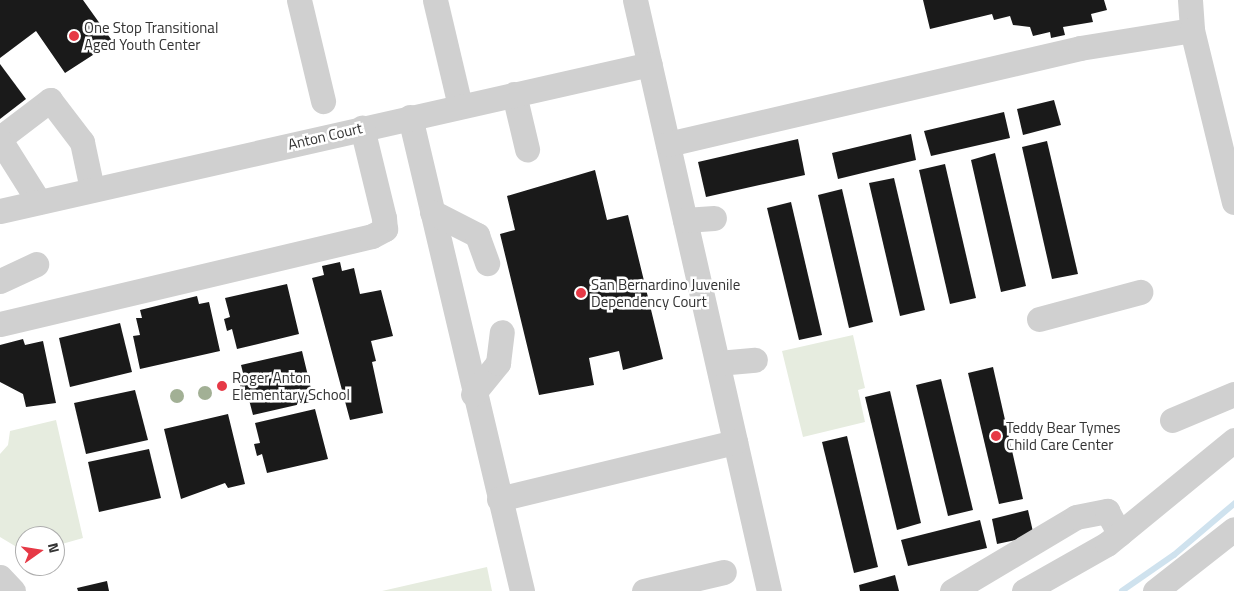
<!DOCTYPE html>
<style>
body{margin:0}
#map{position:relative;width:1234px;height:591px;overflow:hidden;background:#fff;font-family:"Titillium Web",sans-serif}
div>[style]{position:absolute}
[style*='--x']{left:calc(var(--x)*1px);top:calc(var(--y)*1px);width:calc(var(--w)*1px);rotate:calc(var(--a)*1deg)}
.green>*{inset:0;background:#e6ecdf}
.stream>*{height:5.5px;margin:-2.75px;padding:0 2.75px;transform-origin:2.75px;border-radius:2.75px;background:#cfe2ee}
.building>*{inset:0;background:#1a1a1a}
.minor>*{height:25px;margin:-12.5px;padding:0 12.5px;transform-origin:12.5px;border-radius:12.5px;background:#d0d0d0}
.trees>*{width:14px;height:14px;margin:-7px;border-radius:50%;background:#a2b095}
.dots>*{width:14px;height:14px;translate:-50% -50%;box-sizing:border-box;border:2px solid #fff;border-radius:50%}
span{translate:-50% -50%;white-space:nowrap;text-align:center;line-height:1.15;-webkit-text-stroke:5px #fff;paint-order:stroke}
.poi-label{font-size:15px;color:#333}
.left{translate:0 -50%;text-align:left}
.street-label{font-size:15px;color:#333}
.north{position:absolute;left:15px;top:526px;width:50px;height:50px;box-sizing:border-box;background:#fff;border:1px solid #adadad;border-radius:50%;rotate:77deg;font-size:14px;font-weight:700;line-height:20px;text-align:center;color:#333}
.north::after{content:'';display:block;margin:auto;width:18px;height:22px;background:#e63946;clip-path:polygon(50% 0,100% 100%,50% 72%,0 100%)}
</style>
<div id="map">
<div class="green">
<i style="clip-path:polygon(853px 335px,865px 388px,858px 390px,865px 422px,803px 437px,782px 351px)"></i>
<i style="clip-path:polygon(56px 420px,83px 538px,55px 546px,55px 536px,25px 536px,25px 552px,0 537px,0 454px,8px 445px,10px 431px)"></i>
<i style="clip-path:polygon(487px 567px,492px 591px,382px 591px)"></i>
</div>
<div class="stream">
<i style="--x:1122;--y:591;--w:63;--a:-34.7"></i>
<i style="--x:1174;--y:555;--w:79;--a:-40.4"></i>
</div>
<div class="building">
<i style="clip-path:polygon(0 0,83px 0,113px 42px,65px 73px,36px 31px,0 58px)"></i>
<i style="clip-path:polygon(923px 0,1104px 0,1107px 10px,1091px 14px,1093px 22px,1063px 27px,1065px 35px,1051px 38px,1050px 32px,1033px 36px,1030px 27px,1013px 25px,1010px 16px,994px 20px,992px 14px,930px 29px)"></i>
<i style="clip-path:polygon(0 64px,26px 99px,0 119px)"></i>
<i style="clip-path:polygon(1054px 100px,1061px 125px,1023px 135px,1017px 109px)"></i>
<i style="clip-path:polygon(1004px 112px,1010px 138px,931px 156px,924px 131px)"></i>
<i style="clip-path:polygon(911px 134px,916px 160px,838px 179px,832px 153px)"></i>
<i style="clip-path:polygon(798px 139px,805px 175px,706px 197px,698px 162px)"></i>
<i style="clip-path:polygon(1047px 141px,1078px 274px,1052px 279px,1022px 147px)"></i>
<i style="clip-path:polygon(995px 153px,1026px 286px,1001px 292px,971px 160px)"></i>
<i style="clip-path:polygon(945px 164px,976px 298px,950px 304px,919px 170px)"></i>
<i style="clip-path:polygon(595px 170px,607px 220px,628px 215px,663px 359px,623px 370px,619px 351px,589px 358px,594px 385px,539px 395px,500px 234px,515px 230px,507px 196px)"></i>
<i style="clip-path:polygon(894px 178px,925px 310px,900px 316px,869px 183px)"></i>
<i style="clip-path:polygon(842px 189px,873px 322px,849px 328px,818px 195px)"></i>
<i style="clip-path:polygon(791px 202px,822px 335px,799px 340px,767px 208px)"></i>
<i style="clip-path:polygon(340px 262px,342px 271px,354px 268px,360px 294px,381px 290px,393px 336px,371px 341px,376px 361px,372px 362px,383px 413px,350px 420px,312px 278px,324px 275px,322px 266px)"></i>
<i style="clip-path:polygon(287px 284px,299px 334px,237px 349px,232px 329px,227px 331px,224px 319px,230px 317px,225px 298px)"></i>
<i style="clip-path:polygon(197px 296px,199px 304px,209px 302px,220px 351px,140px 369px,133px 336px,140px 335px,136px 318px,142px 318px,140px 310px)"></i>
<i style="clip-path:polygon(120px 323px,132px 372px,70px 387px,59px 338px)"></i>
<i style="clip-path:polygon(23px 339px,25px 345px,43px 341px,56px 403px,26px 407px,23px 394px,0 382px,0 345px)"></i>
<i style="clip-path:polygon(302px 351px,314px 401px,253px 415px,248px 396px,242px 397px,240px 385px,246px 385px,241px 365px)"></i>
<i style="clip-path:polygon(993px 367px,1023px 499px,999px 504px,968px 373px)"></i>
<i style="clip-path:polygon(941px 379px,973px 510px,948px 516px,916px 385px)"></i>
<i style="clip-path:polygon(135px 390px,148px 440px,86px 454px,74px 403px)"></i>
<i style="clip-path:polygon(890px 391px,921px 523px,897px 530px,865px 397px)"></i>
<i style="clip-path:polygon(315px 409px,328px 459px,267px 473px,262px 454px,257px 456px,254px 444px,260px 443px,255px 423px)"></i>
<i style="clip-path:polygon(228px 414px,245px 484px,228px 488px,225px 483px,181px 499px,164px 429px)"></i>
<i style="clip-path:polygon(847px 436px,878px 567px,854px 573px,822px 442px)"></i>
<i style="clip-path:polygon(149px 449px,161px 498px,99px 512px,88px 462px)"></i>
<i style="clip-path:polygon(1028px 510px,1034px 536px,997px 544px,992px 519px)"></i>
<i style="clip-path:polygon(980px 520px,987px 548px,908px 566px,901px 540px)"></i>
<i style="clip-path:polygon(895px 575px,899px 591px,860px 591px,859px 585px)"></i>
<i style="clip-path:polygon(107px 581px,109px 591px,78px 591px,77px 588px)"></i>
</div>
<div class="minor">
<i style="--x:299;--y:0;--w:104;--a:76.6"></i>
<i style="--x:435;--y:0;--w:109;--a:76.7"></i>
<i style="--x:635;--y:0;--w:606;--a:77.23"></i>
<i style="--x:1190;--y:0;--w:30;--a:86"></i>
<i style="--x:514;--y:94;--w:57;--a:76.7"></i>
<i style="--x:410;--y:117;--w:487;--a:76.7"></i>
<i style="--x:0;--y:138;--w:63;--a:-37.2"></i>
<i style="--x:50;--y:100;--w:53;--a:52.7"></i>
<i style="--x:82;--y:142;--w:48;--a:78"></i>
<i style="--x:0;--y:140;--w:73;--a:57.8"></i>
<i style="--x:668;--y:144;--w:423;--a:-13.1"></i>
<i style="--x:1080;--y:48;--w:113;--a:-9.1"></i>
<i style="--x:1192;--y:30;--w:177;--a:76.3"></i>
<i style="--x:0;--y:211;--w:666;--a:-12.74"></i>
<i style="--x:432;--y:212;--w:51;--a:27.1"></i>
<i style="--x:477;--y:235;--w:30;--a:70"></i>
<i style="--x:685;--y:220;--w:29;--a:-4"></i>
<i style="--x:0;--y:281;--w:40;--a:-25"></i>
<i style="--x:1039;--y:319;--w:105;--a:-15"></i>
<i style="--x:0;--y:324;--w:382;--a:-13.3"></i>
<i style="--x:372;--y:236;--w:15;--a:-28"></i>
<i style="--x:385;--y:229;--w:11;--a:-95"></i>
<i style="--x:384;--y:218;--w:93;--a:-103.7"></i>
<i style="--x:718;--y:363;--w:37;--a:-5"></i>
<i style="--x:473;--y:394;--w:40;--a:-51"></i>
<i style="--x:498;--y:363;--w:31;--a:-83"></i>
<i style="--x:1172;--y:420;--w:67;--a:-22.8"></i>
<i style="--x:499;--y:499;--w:243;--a:-13.6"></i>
<i style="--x:0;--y:577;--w:19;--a:47"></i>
<i style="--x:644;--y:591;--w:82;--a:-13.4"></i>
<i style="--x:952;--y:591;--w:144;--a:-30.8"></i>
<i style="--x:1076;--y:517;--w:32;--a:-11"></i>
<i style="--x:1107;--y:511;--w:26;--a:61"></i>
<i style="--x:1024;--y:591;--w:95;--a:-29.5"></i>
<i style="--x:1107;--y:544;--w:164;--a:-39.3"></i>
<i style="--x:1155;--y:591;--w:100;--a:-38.1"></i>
</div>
<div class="trees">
<i style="left:205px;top:393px"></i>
<i style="left:177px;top:396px"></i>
</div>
<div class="dots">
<i style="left:74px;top:36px;background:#e63946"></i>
<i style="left:581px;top:293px;background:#e63946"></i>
<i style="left:222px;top:386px;background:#e63946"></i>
<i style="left:996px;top:436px;background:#e63946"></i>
</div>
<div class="poi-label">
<span class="left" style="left:84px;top:36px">One Stop Transitional<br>Aged Youth Center</span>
<span class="left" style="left:591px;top:293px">San Bernardino Juvenile<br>Dependency Court</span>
<span class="left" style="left:232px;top:386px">Roger Anton<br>Elementary School</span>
<span class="left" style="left:1006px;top:436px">Teddy Bear Tymes<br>Child Care Center</span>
</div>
<div class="street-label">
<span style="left:325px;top:136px;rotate:-13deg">Anton Court</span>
</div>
<div class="north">N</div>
</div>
